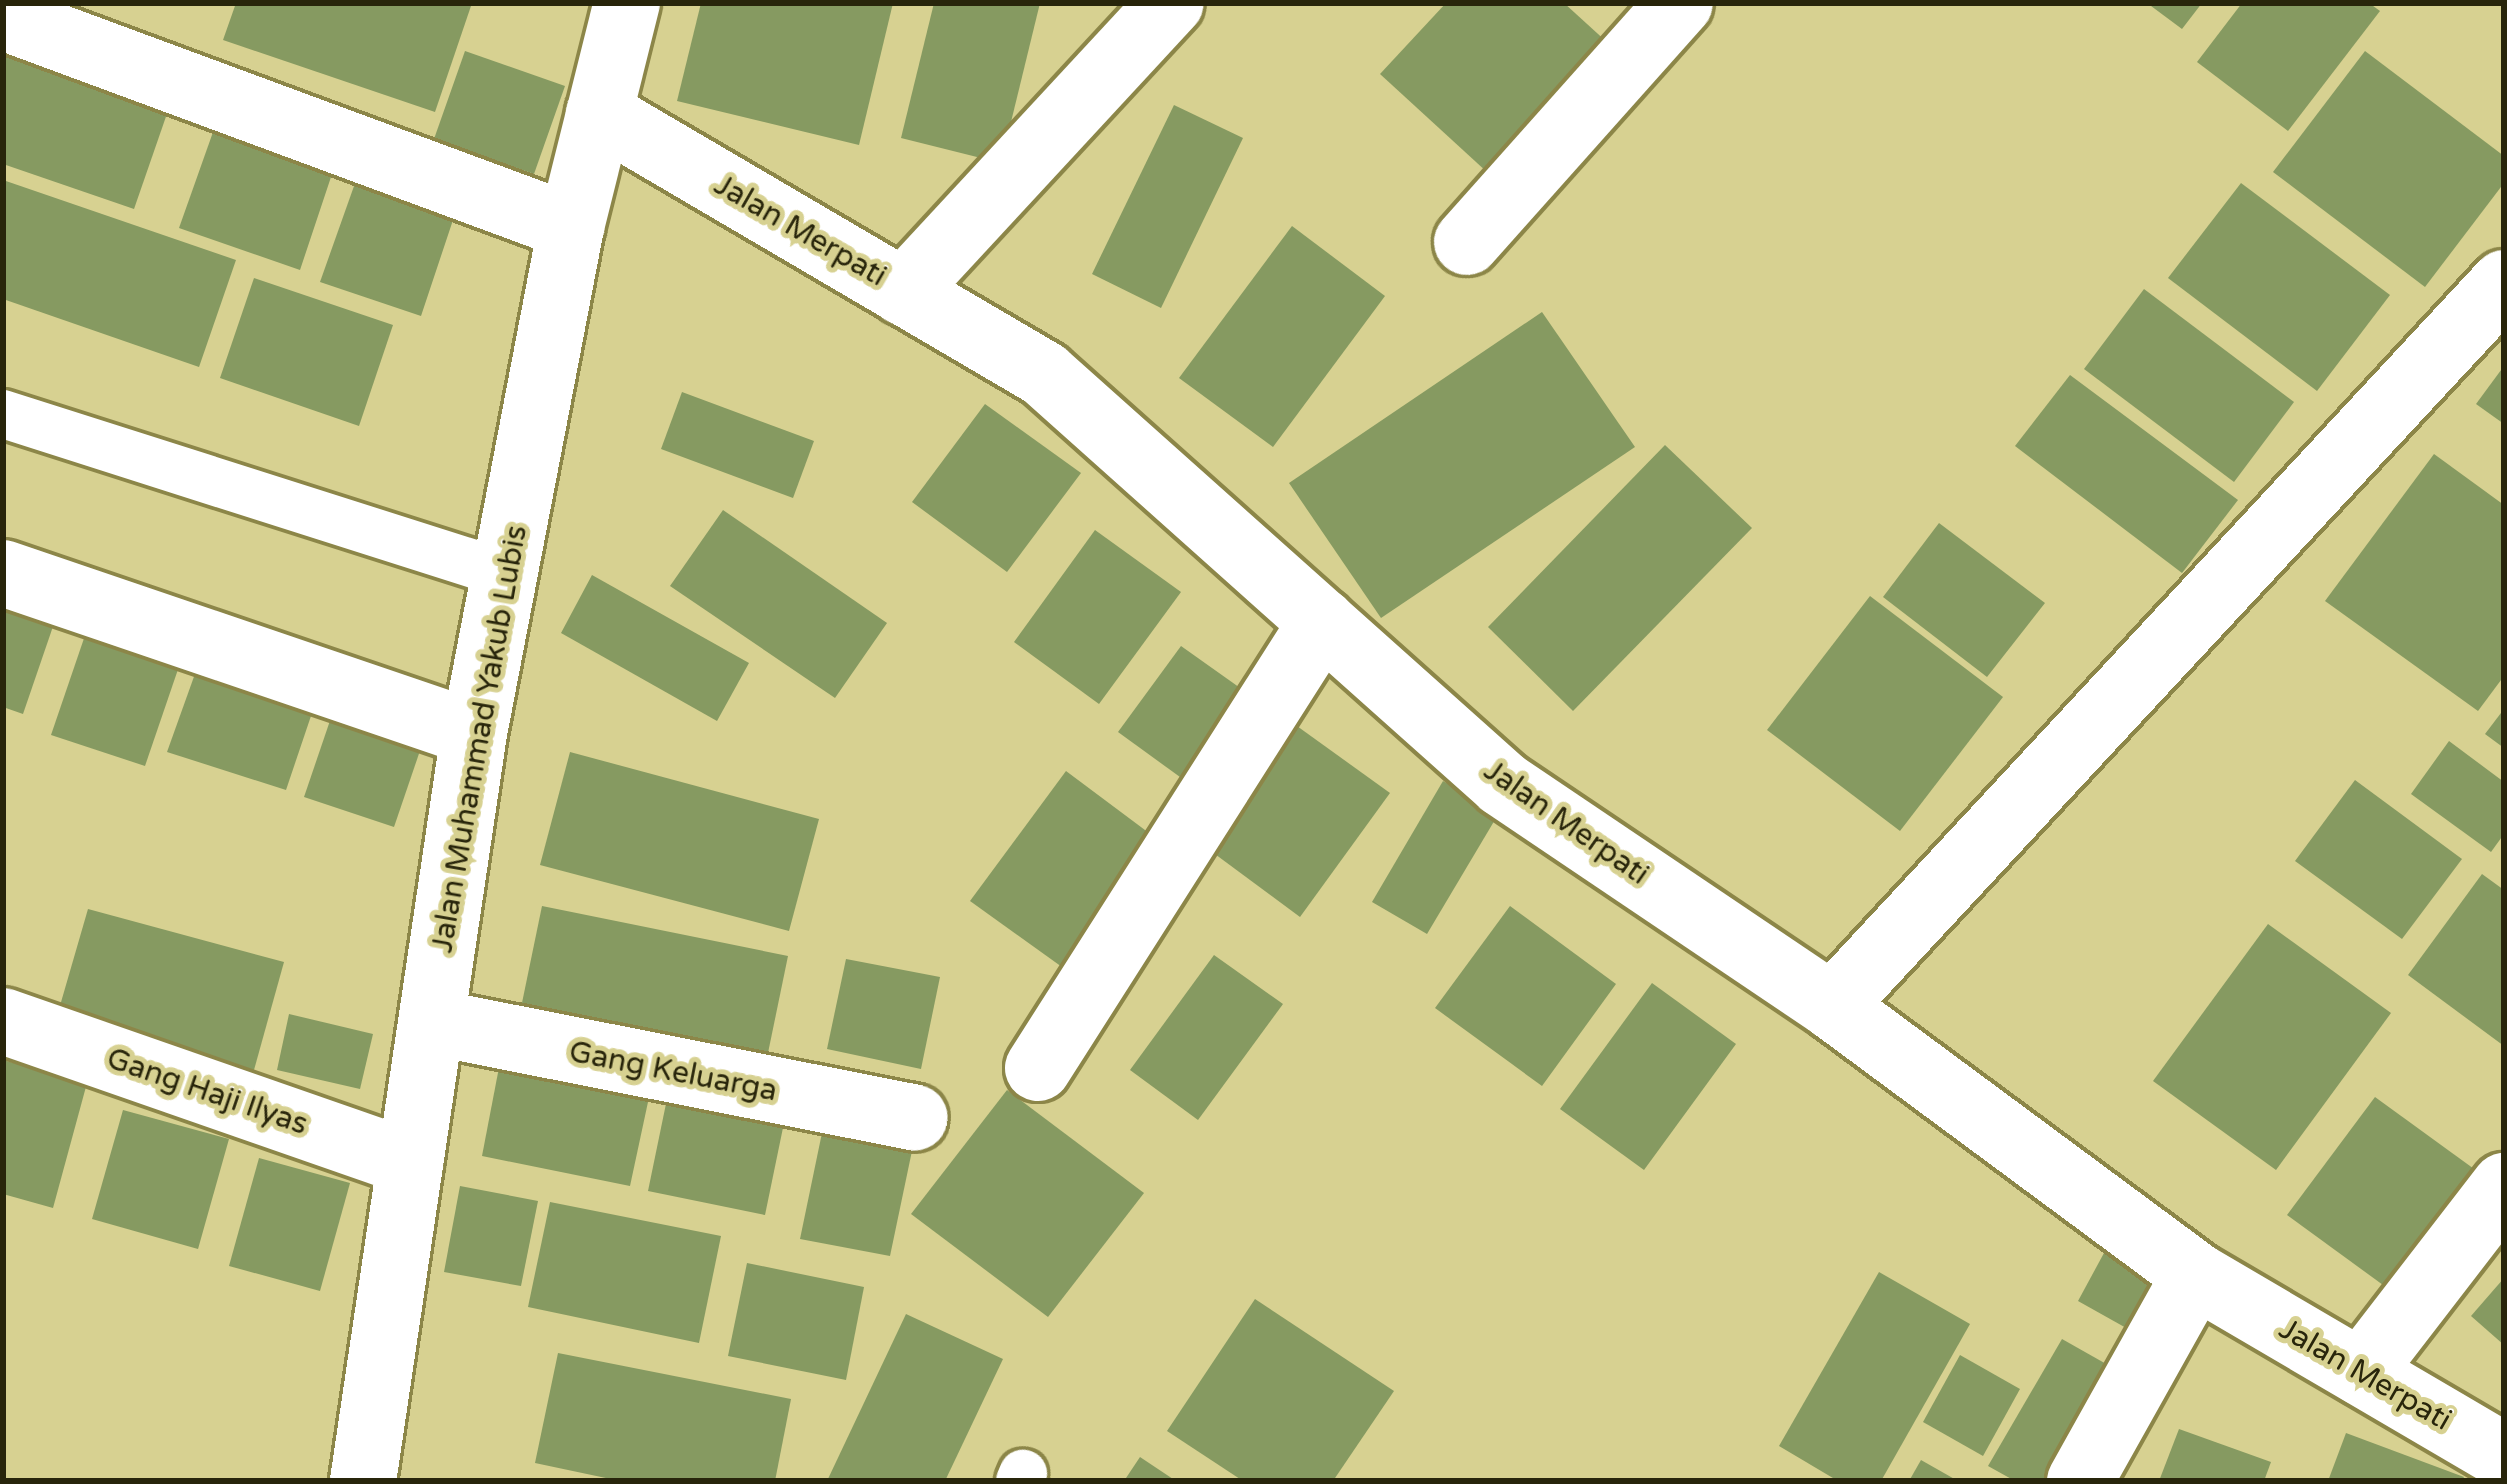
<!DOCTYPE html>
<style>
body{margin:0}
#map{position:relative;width:2507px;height:1484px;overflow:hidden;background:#d7d191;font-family:"Varela Round",sans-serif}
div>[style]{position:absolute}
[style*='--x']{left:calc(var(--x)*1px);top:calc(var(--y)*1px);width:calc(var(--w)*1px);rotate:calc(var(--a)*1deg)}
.building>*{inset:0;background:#869a61}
.roads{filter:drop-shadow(3px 0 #8c8648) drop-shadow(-3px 0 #8c8648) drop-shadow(0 3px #8c8648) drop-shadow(0 -3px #8c8648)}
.service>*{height:48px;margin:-24px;padding:0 24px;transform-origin:24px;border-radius:24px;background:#fff}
.minor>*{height:66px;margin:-33px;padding:0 33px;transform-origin:33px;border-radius:33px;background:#fff}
.secondary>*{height:66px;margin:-33px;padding:0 33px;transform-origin:33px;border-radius:33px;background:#fff}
span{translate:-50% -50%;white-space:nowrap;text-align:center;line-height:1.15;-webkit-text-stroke:10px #d7d191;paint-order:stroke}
.street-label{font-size:30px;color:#28250b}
.frame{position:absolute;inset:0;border:6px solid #28250b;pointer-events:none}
</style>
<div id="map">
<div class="building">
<i style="clip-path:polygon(236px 3px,472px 3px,435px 112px,223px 40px)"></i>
<i style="clip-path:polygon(701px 3px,893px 3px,859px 145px,677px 101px)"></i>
<i style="clip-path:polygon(934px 3px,1040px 3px,1001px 163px,901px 138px)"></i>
<i style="clip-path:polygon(1446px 3px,1564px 3px,1620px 54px,1500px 184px,1380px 74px)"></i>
<i style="clip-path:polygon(2147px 3px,2202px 3px,2182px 29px)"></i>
<i style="clip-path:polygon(2242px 3px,2369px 3px,2380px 11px,2288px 131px,2197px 62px)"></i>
<i style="clip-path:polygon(3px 48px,170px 105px,134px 209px,3px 164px)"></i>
<i style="clip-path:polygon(465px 51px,565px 86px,534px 174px,434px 139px)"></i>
<i style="clip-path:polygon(2365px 51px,2504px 156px,2504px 183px,2425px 287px,2273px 172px)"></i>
<i style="clip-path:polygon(1174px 105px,1243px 138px,1161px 308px,1092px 274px)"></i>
<i style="clip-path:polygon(218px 118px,337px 159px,300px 270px,179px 228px)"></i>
<i style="clip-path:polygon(359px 172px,458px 205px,421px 316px,320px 282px)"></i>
<i style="clip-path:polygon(3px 180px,236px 260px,199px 367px,3px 299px)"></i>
<i style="clip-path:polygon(2241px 183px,2390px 295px,2317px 391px,2168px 278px)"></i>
<i style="clip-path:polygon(1292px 226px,1385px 296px,1273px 447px,1179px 378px)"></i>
<i style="clip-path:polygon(254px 278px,393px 325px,359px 426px,220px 378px)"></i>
<i style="clip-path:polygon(2144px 289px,2294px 402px,2234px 482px,2084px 369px)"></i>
<i style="clip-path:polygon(1542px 312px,1635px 447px,1381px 618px,1289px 483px)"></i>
<i style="clip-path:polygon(2504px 366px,2504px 424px,2476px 404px)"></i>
<i style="clip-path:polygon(2070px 375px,2238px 500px,2182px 573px,2015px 446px)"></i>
<i style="clip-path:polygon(682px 392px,814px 441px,793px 498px,661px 449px)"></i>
<i style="clip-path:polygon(985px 404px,1081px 473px,1007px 572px,912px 502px)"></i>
<i style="clip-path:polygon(1665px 445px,1752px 528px,1573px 711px,1488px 627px)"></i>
<i style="clip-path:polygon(2434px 454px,2504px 505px,2504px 676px,2478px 711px,2325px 601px)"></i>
<i style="clip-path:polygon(723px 510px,887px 623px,835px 698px,670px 586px)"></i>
<i style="clip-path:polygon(1939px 523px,2045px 603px,1987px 677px,1883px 597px)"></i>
<i style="clip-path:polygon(1095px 530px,1181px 592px,1099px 704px,1014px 642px)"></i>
<i style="clip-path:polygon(592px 575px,749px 663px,717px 721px,561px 633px)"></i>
<i style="clip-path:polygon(3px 587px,60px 606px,23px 714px,3px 707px)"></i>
<i style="clip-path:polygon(1870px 596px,2003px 697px,1900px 831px,1767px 730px)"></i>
<i style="clip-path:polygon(93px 612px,187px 643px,145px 766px,51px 735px)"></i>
<i style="clip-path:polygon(1181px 646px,1243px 690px,1180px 777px,1118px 732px)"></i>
<i style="clip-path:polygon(196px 671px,313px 710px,286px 790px,167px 752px)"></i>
<i style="clip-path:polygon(335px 706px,425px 736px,394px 827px,304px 797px)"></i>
<i style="clip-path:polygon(2504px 709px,2504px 748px,2485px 734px)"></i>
<i style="clip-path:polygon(1290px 721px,1390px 793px,1300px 917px,1200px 843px)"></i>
<i style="clip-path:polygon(2449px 741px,2504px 782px,2504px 834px,2491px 852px,2411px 794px)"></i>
<i style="clip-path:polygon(570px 752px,819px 819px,789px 931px,540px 865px)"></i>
<i style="clip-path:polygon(1066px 771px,1157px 839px,1062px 967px,970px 901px)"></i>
<i style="clip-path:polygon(2355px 780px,2462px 859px,2402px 939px,2295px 861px)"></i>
<i style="clip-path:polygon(1443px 781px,1499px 813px,1427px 934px,1372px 902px)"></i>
<i style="clip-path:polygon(2482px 874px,2504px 890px,2504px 1046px,2408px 975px)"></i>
<i style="clip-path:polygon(542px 906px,788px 956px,762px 1082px,516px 1032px)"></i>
<i style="clip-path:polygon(1510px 906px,1616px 984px,1542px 1086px,1435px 1008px)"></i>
<i style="clip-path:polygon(88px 909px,284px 962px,254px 1070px,57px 1016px)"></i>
<i style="clip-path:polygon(2268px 924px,2391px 1013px,2276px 1170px,2153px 1081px)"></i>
<i style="clip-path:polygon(1214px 955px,1283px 1004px,1198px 1120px,1130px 1070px)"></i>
<i style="clip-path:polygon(846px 959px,940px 977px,921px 1069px,827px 1049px)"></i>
<i style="clip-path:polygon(1652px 983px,1736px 1044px,1644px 1170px,1560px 1109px)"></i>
<i style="clip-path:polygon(289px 1014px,373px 1034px,360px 1089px,277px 1070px)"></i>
<i style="clip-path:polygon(501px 1057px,651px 1088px,630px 1186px,482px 1156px)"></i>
<i style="clip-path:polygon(3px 1060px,87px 1083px,53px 1208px,3px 1194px)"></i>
<i style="clip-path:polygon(1007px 1090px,1144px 1193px,1048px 1317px,911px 1214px)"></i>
<i style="clip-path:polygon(668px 1094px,785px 1118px,765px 1215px,648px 1191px)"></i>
<i style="clip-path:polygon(2375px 1097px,2481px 1174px,2394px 1293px,2287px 1215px)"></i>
<i style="clip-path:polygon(123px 1110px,229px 1139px,198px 1249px,92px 1219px)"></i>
<i style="clip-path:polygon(823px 1128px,913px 1146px,890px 1256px,800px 1239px)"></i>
<i style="clip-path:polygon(259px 1158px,350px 1183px,320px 1291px,229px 1266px)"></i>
<i style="clip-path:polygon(460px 1186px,538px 1201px,521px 1286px,444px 1272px)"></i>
<i style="clip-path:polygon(550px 1202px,721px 1236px,699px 1343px,528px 1307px)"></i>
<i style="clip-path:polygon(2104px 1253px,2154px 1282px,2128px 1329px,2078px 1301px)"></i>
<i style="clip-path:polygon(747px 1263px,864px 1287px,846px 1380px,728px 1356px)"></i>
<i style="clip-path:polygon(1879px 1272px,1970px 1324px,1881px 1481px,1838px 1481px,1779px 1446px)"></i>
<i style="clip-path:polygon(2504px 1278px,2504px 1345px,2471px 1316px)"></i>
<i style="clip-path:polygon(1255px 1299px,1394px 1391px,1333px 1481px,1243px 1481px,1167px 1431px)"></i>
<i style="clip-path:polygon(906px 1314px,1003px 1359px,945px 1481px,827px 1481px)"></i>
<i style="clip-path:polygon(2062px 1339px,2131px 1378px,2072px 1481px,2015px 1481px,1988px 1466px)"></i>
<i style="clip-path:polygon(558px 1353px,791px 1399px,775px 1481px,620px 1481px,535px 1463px)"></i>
<i style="clip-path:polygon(1960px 1355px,2020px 1389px,1983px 1456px,1923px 1422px)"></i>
<i style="clip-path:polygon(2179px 1429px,2271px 1462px,2264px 1481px,2159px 1481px)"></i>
<i style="clip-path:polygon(2346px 1433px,2464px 1477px,2462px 1481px,2328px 1481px)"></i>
<i style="clip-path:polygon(1140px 1457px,1176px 1481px,1124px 1481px)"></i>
<i style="clip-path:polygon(1921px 1460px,1958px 1481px,1909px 1481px)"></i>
</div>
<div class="roads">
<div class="service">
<i style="--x:3;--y:414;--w:530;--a:17.68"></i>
<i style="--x:1020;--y:1481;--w:8;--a:-67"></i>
</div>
<div class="minor">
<i style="--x:3;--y:17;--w:606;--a:20.29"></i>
<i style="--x:599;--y:113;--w:516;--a:30.39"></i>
<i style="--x:1044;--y:374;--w:615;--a:41.77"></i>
<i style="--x:1503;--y:784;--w:397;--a:34"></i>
<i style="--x:1832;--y:1006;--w:452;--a:36.5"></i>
<i style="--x:2195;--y:1275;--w:358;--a:30.4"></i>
<i style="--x:1467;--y:242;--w:320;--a:-48.3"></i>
<i style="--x:903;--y:292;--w:394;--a:-47.2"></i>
<i style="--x:3;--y:573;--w:497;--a:18.8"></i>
<i style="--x:1832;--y:1006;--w:987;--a:-47.09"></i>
<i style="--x:3;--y:1021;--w:431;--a:19.2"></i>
<i style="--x:432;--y:1022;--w:492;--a:11.2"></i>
<i style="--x:1038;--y:1068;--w:529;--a:-57.51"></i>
<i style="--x:2361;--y:1372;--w:235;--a:-52.4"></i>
<i style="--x:2080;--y:1481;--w:236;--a:-60.8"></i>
</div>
<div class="secondary">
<i style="--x:363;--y:1481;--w:756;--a:-81.56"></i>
<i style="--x:474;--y:733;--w:515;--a:-79.15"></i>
<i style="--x:571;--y:227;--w:231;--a:-76"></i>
</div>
</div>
<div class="street-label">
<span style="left:800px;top:231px;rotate:30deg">Jalan Merpati</span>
<span style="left:480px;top:739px;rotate:-80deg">Jalan Muhammad Yakub Lubis</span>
<span style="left:1566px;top:823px;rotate:35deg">Jalan Merpati</span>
<span style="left:673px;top:1072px;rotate:11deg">Gang Keluarga</span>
<span style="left:207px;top:1092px;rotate:19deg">Gang Haji Ilyas</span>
<span style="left:2365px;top:1375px;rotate:30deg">Jalan Merpati</span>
</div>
<div class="frame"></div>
</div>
